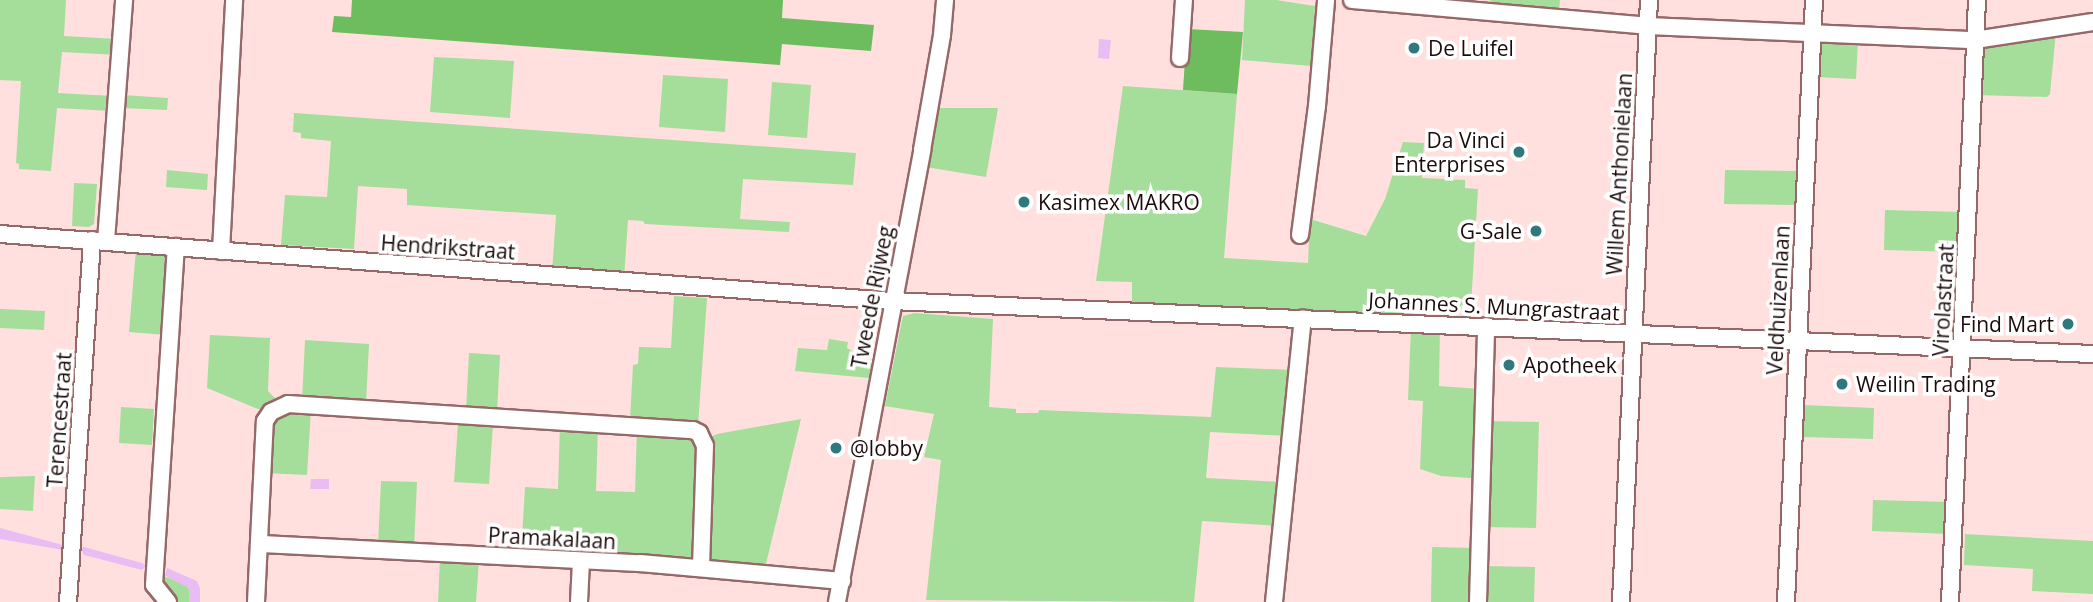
<!DOCTYPE html>
<style>
body{margin:0}
#map{position:relative;width:2093px;height:602px;overflow:hidden;background:#ffe0de;font-family:"Open Sans",sans-serif}
div>[style]{position:absolute}
[style*='--x']{left:calc(var(--x)*1px);top:calc(var(--y)*1px);width:calc(var(--w)*1px);rotate:calc(var(--a)*1deg)}
.green>*{inset:0;background:#a5dd9b}
.forest>*{inset:0;background:#6dbc5e}
.water>*{inset:0;background:#eabcf4}
.roads{filter:drop-shadow(2px 0 #966968) drop-shadow(-2px 0 #966968) drop-shadow(0 2px #966968) drop-shadow(0 -2px #966968)}
.minor>*{height:16px;margin:-8px;padding:0 8px;transform-origin:8px;border-radius:8px;background:#fff}
.dots>*{width:19px;height:19px;translate:-50% -50%;box-sizing:border-box;border:4px solid #fff;border-radius:50%}
span{translate:-50% -50%;white-space:nowrap;text-align:center;line-height:1.15;-webkit-text-stroke:7px #fff;paint-order:stroke}
.poi-label{font-size:21px;color:#1c0b0b}
.left{translate:0 -50%;text-align:left}
.right{translate:-100% -50%;text-align:right}
.street-label{font-size:21px;color:#1c0b0b}
</style>
<div id="map">
<div class="green">
<i style="clip-path:polygon(0 0,66px 0,64px 36px,118px 39px,117px 55px,62px 52px,58px 93px,113px 96px,112px 111px,57px 108px,51px 171px,19px 169px,19px 164px,16px 163px,21px 81px,0 80px)"></i>
<i style="clip-path:polygon(1245px 0,1276px 0,1315px 6px,1311px 66px,1242px 60px)"></i>
<i style="clip-path:polygon(1490px 0,1560px 0,1559px 12px,1492px 6px)"></i>
<i style="clip-path:polygon(2056px 32px,2050px 94px,2047px 97px,1976px 95px,1979px 47px)"></i>
<i style="clip-path:polygon(1816px 40px,1858px 40px,1856px 79px,1815px 77px)"></i>
<i style="clip-path:polygon(434px 57px,514px 61px,510px 118px,430px 112px)"></i>
<i style="clip-path:polygon(663px 75px,728px 79px,725px 132px,659px 127px)"></i>
<i style="clip-path:polygon(772px 82px,811px 85px,807px 138px,768px 135px)"></i>
<i style="clip-path:polygon(1123px 86px,1237px 94px,1224px 258px,1308px 263px,1310px 219px,1366px 236px,1385px 199px,1403px 142px,1424px 143px,1422px 178px,1465px 180px,1465px 188px,1478px 189px,1471px 306px,1461px 311px,1413px 308px,1413px 317px,1132px 306px,1132px 282px,1096px 281px)"></i>
<i style="clip-path:polygon(123px 95px,168px 98px,167px 110px,122px 108px)"></i>
<i style="clip-path:polygon(939px 108px,998px 108px,986px 177px,926px 167px)"></i>
<i style="clip-path:polygon(294px 113px,856px 153px,853px 185px,743px 179px,740px 219px,790px 222px,789px 232px,645px 224px,643px 221px,628px 220px,624px 278px,552px 272px,556px 215px,407px 205px,407px 189px,358px 186px,354px 249px,281px 245px,285px 195px,327px 197px,331px 141px,301px 138px,301px 133px,293px 132px)"></i>
<i style="clip-path:polygon(167px 170px,208px 174px,207px 190px,166px 187px)"></i>
<i style="clip-path:polygon(1725px 170px,1800px 171px,1799px 205px,1724px 204px)"></i>
<i style="clip-path:polygon(74px 183px,97px 184px,94px 224px,89px 227px,72px 226px)"></i>
<i style="clip-path:polygon(1885px 210px,1962px 212px,1960px 252px,1884px 250px)"></i>
<i style="clip-path:polygon(136px 249px,170px 253px,167px 335px,129px 332px)"></i>
<i style="clip-path:polygon(674px 296px,707px 298px,698px 426px,630px 419px,633px 365px,638px 364px,639px 347px,671px 348px)"></i>
<i style="clip-path:polygon(0 309px,45px 311px,44px 330px,0 328px)"></i>
<i style="clip-path:polygon(915px 313px,993px 319px,989px 407px,1016px 409px,1016px 413px,1038px 413px,1039px 410px,1211px 417px,1216px 367px,1294px 370px,1288px 436px,1210px 432px,1206px 478px,1283px 482px,1279px 526px,1202px 521px,1194px 602px,926px 600px,941px 460px,924px 457px,934px 414px,885px 406px,902px 320px,903px 316px)"></i>
<i style="clip-path:polygon(1411px 328px,1440px 329px,1439px 386px,1480px 389px,1476px 474px,1470px 478px,1441px 476px,1420px 469px,1423px 401px,1408px 400px)"></i>
<i style="clip-path:polygon(210px 335px,270px 338px,268px 391px,277px 400px,263px 411px,207px 388px)"></i>
<i style="clip-path:polygon(829px 339px,848px 342px,847px 348px,872px 363px,869px 378px,795px 371px,798px 348px,827px 350px)"></i>
<i style="clip-path:polygon(305px 340px,369px 344px,366px 403px,302px 400px)"></i>
<i style="clip-path:polygon(469px 353px,500px 355px,497px 412px,466px 410px)"></i>
<i style="clip-path:polygon(1803px 405px,1874px 408px,1873px 439px,1802px 437px)"></i>
<i style="clip-path:polygon(121px 407px,154px 409px,152px 445px,119px 443px)"></i>
<i style="clip-path:polygon(311px 409px,307px 475px,265px 473px,274px 413px)"></i>
<i style="clip-path:polygon(801px 419px,765px 568px,711px 564px,707px 560px,707px 439px,717px 434px)"></i>
<i style="clip-path:polygon(1487px 421px,1539px 422px,1536px 528px,1483px 527px)"></i>
<i style="clip-path:polygon(560px 423px,598px 426px,596px 491px,635px 492px,637px 428px,681px 431px,699px 442px,694px 556px,691px 560px,521px 555px,525px 487px,558px 489px)"></i>
<i style="clip-path:polygon(458px 424px,493px 425px,489px 484px,454px 482px)"></i>
<i style="clip-path:polygon(35px 476px,33px 511px,0 509px,0 477px)"></i>
<i style="clip-path:polygon(381px 481px,417px 482px,414px 548px,378px 546px)"></i>
<i style="clip-path:polygon(1873px 500px,1950px 502px,1949px 534px,1872px 531px)"></i>
<i style="clip-path:polygon(1965px 534px,2093px 541px,2093px 594px,2032px 591px,2033px 569px,1964px 565px)"></i>
<i style="clip-path:polygon(1432px 547px,1475px 548px,1474px 602px,1431px 602px)"></i>
<i style="clip-path:polygon(440px 558px,479px 560px,476px 602px,438px 602px)"></i>
<i style="clip-path:polygon(1483px 566px,1535px 567px,1534px 602px,1482px 602px)"></i>
<i style="clip-path:polygon(158px 574px,187px 585px,190px 591px,189px 602px,173px 602px,157px 585px)"></i>
</div>
<div class="forest">
<i style="clip-path:polygon(352px 0,783px 0,782px 18px,874px 25px,871px 51px,782px 44px,780px 65px,332px 32px,334px 16px,351px 17px)"></i>
<i style="clip-path:polygon(1187px 29px,1243px 32px,1237px 94px,1183px 90px)"></i>
</div>
<div class="water">
<i style="clip-path:polygon(1099px 39px,1111px 40px,1109px 59px,1098px 58px)"></i>
<i style="clip-path:polygon(311px 479px,329px 479px,329px 489px,310px 489px)"></i>
<i style="clip-path:polygon(0 528px,63px 545px,63px 550px,0 539px)"></i>
<i style="clip-path:polygon(84px 547px,142px 563px,146px 566px,142px 570px,84px 555px,81px 549px)"></i>
<i style="clip-path:polygon(167px 568px,197px 581px,200px 588px,200px 602px,189px 602px,189px 588px,169px 578px,165px 575px)"></i>
</div>
<div class="roads">
<div class="minor">
<i style="--x:1352;--y:0;--w:297;--a:5"></i>
<i style="--x:1648;--y:26;--w:327;--a:2.5"></i>
<i style="--x:1975;--y:40;--w:119;--a:-8.7"></i>
<i style="--x:1180;--y:58;--w:58;--a:-86.1"></i>
<i style="--x:0;--y:234;--w:895;--a:4.3"></i>
<i style="--x:892;--y:301;--w:1202;--a:2.53"></i>
<i style="--x:1300;--y:235;--w:130;--a:-82.5"></i>
<i style="--x:1317;--y:106;--w:106;--a:-85.1"></i>
<i style="--x:106;--y:241;--w:242;--a:-85.7"></i>
<i style="--x:221;--y:251;--w:251;--a:-87"></i>
<i style="--x:260;--y:544;--w:380;--a:2.9"></i>
<i style="--x:640;--y:563;--w:203;--a:5.1"></i>
<i style="--x:68;--y:602;--w:363;--a:-86.2"></i>
<i style="--x:168;--y:602;--w:22;--a:-129"></i>
<i style="--x:154;--y:585;--w:339;--a:-86.3"></i>
<i style="--x:256;--y:602;--w:181;--a:-87.2"></i>
<i style="--x:265;--y:421;--w:11;--a:-56"></i>
<i style="--x:271;--y:412;--w:19;--a:-25"></i>
<i style="--x:288;--y:404;--w:406;--a:3.7"></i>
<i style="--x:693;--y:430;--w:7;--a:27"></i>
<i style="--x:699;--y:433;--w:14;--a:65"></i>
<i style="--x:705;--y:446;--w:121;--a:91.9"></i>
<i style="--x:579;--y:602;--w:41;--a:-87.2"></i>
<i style="--x:837;--y:602;--w:460;--a:-79.3"></i>
<i style="--x:922;--y:150;--w:117;--a:-80.1"></i>
<i style="--x:942;--y:35;--w:35;--a:-85"></i>
<i style="--x:1274;--y:602;--w:285;--a:-84.2"></i>
<i style="--x:1478;--y:602;--w:276;--a:-88.3"></i>
<i style="--x:1621;--y:602;--w:603;--a:-87.34"></i>
<i style="--x:1786;--y:602;--w:603;--a:-87.34"></i>
<i style="--x:1950;--y:602;--w:603;--a:-87.43"></i>
</div>
</div>
<div class="dots">
<i style="left:1414px;top:48px;background:#2f787d"></i>
<i style="left:1519px;top:152px;background:#2f787d"></i>
<i style="left:1024px;top:202px;background:#2f787d"></i>
<i style="left:1536px;top:231px;background:#2f787d"></i>
<i style="left:2068px;top:324px;background:#2f787d"></i>
<i style="left:1509px;top:365px;background:#2f787d"></i>
<i style="left:1842px;top:384px;background:#2f787d"></i>
<i style="left:836px;top:448px;background:#2f787d"></i>
</div>
<div class="poi-label">
<span class="left" style="left:1428px;top:48px">De Luifel</span>
<span class="right" style="left:1505px;top:152px">Da Vinci<br>Enterprises</span>
<span class="left" style="left:1038px;top:202px">Kasimex MAKRO</span>
<span class="right" style="left:1522px;top:231px">G-Sale</span>
<span class="right" style="left:2054px;top:324px">Find Mart</span>
<span class="left" style="left:1523px;top:365px">Apotheek</span>
<span class="left" style="left:1856px;top:384px">Weilin Trading</span>
<span class="left" style="left:850px;top:448px">@lobby</span>
</div>
<div class="street-label">
<span style="left:1619px;top:174px;rotate:-87deg">Willem Anthonielaan</span>
<span style="left:448px;top:247px;rotate:4deg">Hendrikstraat</span>
<span style="left:872px;top:297px;rotate:-79deg">Tweede Rijweg</span>
<span style="left:1778px;top:300px;rotate:-87deg">Veldhuizenlaan</span>
<span style="left:1943px;top:300px;rotate:-87deg">Virolastraat</span>
<span style="left:1494px;top:306px;rotate:3deg">Johannes S. Mungrastraat</span>
<span style="left:59px;top:420px;rotate:-86deg">Terencestraat</span>
<span style="left:552px;top:538px;rotate:3deg">Pramakalaan</span>
</div>
</div>
